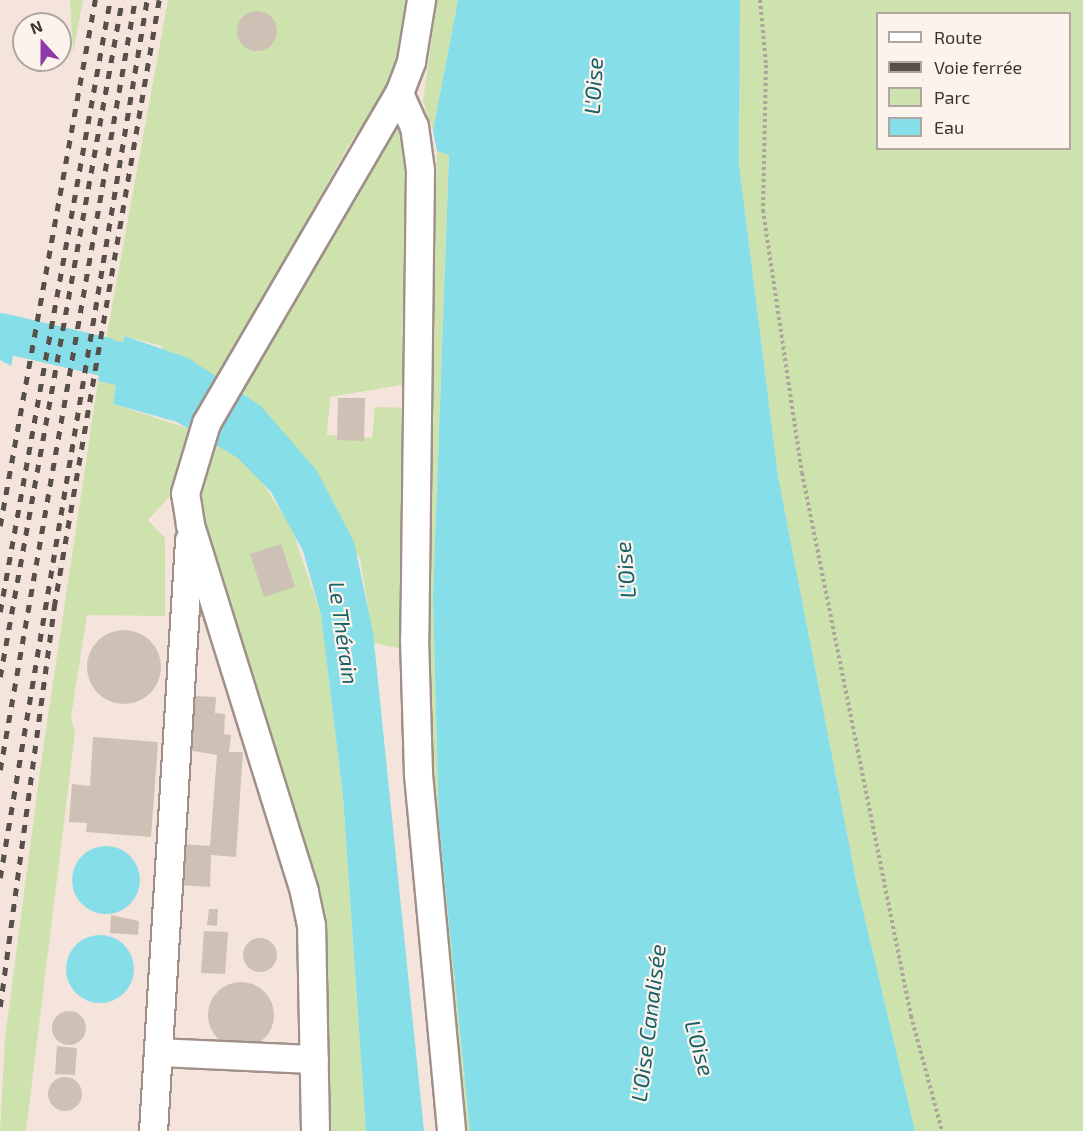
<!DOCTYPE html>
<meta charset="utf-8">
<style>
body{margin:0}
#map{position:relative;width:1083px;height:1131px;overflow:hidden;background:#f5e4db;font-family:"Exo 2",sans-serif}
div>[style]{position:absolute}
[style*='--x']{left:calc(var(--x)*1px);top:calc(var(--y)*1px);width:calc(var(--w)*1px);rotate:calc(var(--a)*1deg)}
.green>*{inset:0;background:#cee2ae}
.water>*{inset:0;background:#86dee8}
.round{border-radius:50%}
.river>*{height:39px;margin:-19.5px;padding:0 19.5px;transform-origin:19.5px;border-radius:19.5px;background:#86dee8}
.building>*{inset:0;background:#cdc0b4}
.path>*{height:4px;margin-top:-2px;transform-origin:0;background:repeating-linear-gradient(90deg,#b0a39c 0 3px,transparent 0 6px)}
.roads{filter:drop-shadow(2px 0 #a09089) drop-shadow(-2px 0 #a09089) drop-shadow(0 2px #a09089) drop-shadow(0 -2px #a09089)}
.minor>*{height:27px;margin:-13.5px;padding:0 13.5px;transform-origin:13.5px;border-radius:13.5px;background:#fff}
.rail>*{height:4.5px;margin-top:-2.25px;transform-origin:0;background:repeating-linear-gradient(90deg,#564f4a 0 8px,transparent 0 16px)}
span{translate:-50% -50%;white-space:nowrap;text-align:center;line-height:1.15;-webkit-text-stroke:4.5px #fdf3ed;paint-order:stroke}
.water-label{font-size:22px;color:#166067;font-style:italic}
.legend{position:absolute;left:876px;top:12px;width:195px;height:138px;box-sizing:border-box;background:#fdf3ed;border:2px solid #b0a7a2;margin:0;padding:8px 10px;list-style:none;font-size:18px;color:#3c3632}
.legend li{display:flex;align-items:center;gap:12px;height:30px}
.legend b{width:30px;border:2px solid #b0a7a2}
.north{position:absolute;left:12px;top:12px;width:60px;height:60px;box-sizing:border-box;background:#fdf3ed;border:2px solid #b0a7a2;border-radius:50%;rotate:339deg;font-size:16px;font-weight:700;line-height:24px;text-align:center;color:#3c3632}
.north::after{content:'';display:block;margin:auto;width:21px;height:27px;background:#8f3aa8;clip-path:polygon(50% 0,100% 100%,50% 72%,0 100%)}
</style>
<div id="map">
<div class="green">
<i style="clip-path:polygon(70px 0,83px 0,73px 53px)"></i>
<i style="clip-path:polygon(168px 0,406px 0,398px 77px,350px 143px,308px 218px,311px 228px,327px 232px,347px 212px,399px 117px,408px 131px,413px 383px,330px 397px,327px 435px,372px 438px,375px 407px,410px 408px,404px 649px,374px 643px,360px 558px,255px 472px,291px 526px,321px 615px,343px 796px,366px 1131px,329px 1131px,323px 970px,202px 527px,198px 494px,203px 466px,162px 346px,125px 336px,123px 342px,106px 340px)"></i>
<i style="clip-path:polygon(437px 0,458px 0,433px 131px,423px 101px)"></i>
<i style="clip-path:polygon(evenodd,740px 0,1083px 0,1083px 1131px,915px 1131px,857px 885px,778px 476px,739px 164px,740px 0,878px 14px,1070px 14px,1070px 148px,878px 148px,878px 14px)"></i>
<i style="clip-path:polygon(437px 151px,449px 154px,433px 598px,439px 825px,470px 1131px,458px 1131px,421px 665px)"></i>
<i style="clip-path:polygon(98px 381px,116px 384px,113px 404px,199px 432px,170px 496px,148px 520px,165px 538px,165px 616px,87px 615px,71px 717px,75px 733px,26px 1131px,0 1131px,5px 1038px,41px 763px)"></i>
</div>
<div class="water">
<i style="clip-path:polygon(458px 0,740px 0,739px 164px,778px 476px,857px 885px,915px 1131px,470px 1131px,439px 825px,433px 598px,449px 155px,437px 151px,433px 131px)"></i>
<i style="clip-path:polygon(0 315px,19px 327px,11px 366px,0 360px)"></i>
<i style="clip-path:polygon(125px 336px,188px 358px,261px 406px,317px 471px,354px 542px,373px 632px,424px 1131px,366px 1131px,343px 796px,321px 615px,303px 551px,271px 492px,238px 458px,177px 422px,113px 404px,116px 385px,98px 381px,106px 340px,123px 342px)"></i>
<i class="round" style="left:72px;top:846px;width:68px;height:68px"></i>
<i class="round" style="left:66px;top:935px;width:68px;height:68px"></i>
</div>
<div class="river">
<i style="--x:0;--y:332;--w:106;--a:13.1"></i>
<i style="--x:103;--y:356;--w:54;--a:26.6"></i>
</div>
<div class="building">
<i class="round" style="left:237px;top:11px;width:40px;height:40px"></i>
<i style="clip-path:polygon(338px 398px,365px 398px,364px 441px,337px 440px)"></i>
<i style="clip-path:polygon(281px 544px,295px 587px,264px 597px,250px 554px)"></i>
<i class="round" style="left:87px;top:630px;width:74px;height:74px"></i>
<i style="clip-path:polygon(192px 696px,216px 697px,215px 713px,225px 714px,224px 734px,231px 735px,229px 752px,243px 752px,236px 857px,211px 855px,210px 887px,179px 885px,182px 844px,210px 846px,217px 755px,187px 750px)"></i>
<i style="clip-path:polygon(93px 737px,158px 742px,151px 837px,86px 832px,87px 823px,69px 822px,72px 784px,90px 786px)"></i>
<i style="clip-path:polygon(209px 909px,218px 909px,217px 926px,207px 925px)"></i>
<i style="clip-path:polygon(111px 915px,139px 921px,138px 935px,110px 933px)"></i>
<i style="clip-path:polygon(204px 931px,228px 932px,225px 974px,201px 973px)"></i>
<i class="round" style="left:243px;top:938px;width:34px;height:34px"></i>
<i class="round" style="left:208px;top:982px;width:66px;height:66px"></i>
<i class="round" style="left:52px;top:1011px;width:34px;height:34px"></i>
<i style="clip-path:polygon(57px 1046px,77px 1048px,75px 1075px,55px 1074px)"></i>
<i class="round" style="left:48px;top:1077px;width:34px;height:34px"></i>
</div>
<div class="path">
<i style="--x:760;--y:0;--w:65;--a:84.7"></i>
<i style="--x:766;--y:65;--w:145;--a:91.2"></i>
<i style="--x:763;--y:210;--w:266;--a:81.6"></i>
<i style="--x:802;--y:473;--w:554;--a:78.65"></i>
<i style="--x:911;--y:1016;--w:119;--a:74.9"></i>
</div>
<div class="roads">
<div class="minor">
<i style="--x:399;--y:93;--w:36;--a:66"></i>
<i style="--x:414;--y:126;--w:44;--a:82.2"></i>
<i style="--x:420;--y:170;--w:468;--a:90.7"></i>
<i style="--x:414;--y:638;--w:136;--a:88.3"></i>
<i style="--x:418;--y:774;--w:359;--a:84.7"></i>
<i style="--x:158;--y:1052;--w:156;--a:2.6"></i>
<i style="--x:153;--y:1131;--w:592;--a:-86.51"></i>
<i style="--x:315;--y:1131;--w:206;--a:-91.1"></i>
<i style="--x:311;--y:925;--w:35;--a:-102"></i>
<i style="--x:304;--y:891;--w:384;--a:-107.3"></i>
<i style="--x:190;--y:524;--w:31;--a:-99"></i>
<i style="--x:185;--y:493;--w:73;--a:-73.3"></i>
<i style="--x:206;--y:423;--w:382;--a:-59.7"></i>
<i style="--x:399;--y:93;--w:34;--a:-69"></i>
<i style="--x:411;--y:61;--w:62;--a:-80.7"></i>
</div>
</div>
<div class="rail">
<i style="--x:0;--y:526;--w:535;--a:-79.76"></i>
<i style="--x:0;--y:612;--w:622;--a:-79.81"></i>
<i style="--x:0;--y:677;--w:688;--a:-79.78"></i>
<i style="--x:0;--y:770;--w:782;--a:-80.06"></i>
<i style="--x:0;--y:878;--w:890;--a:-80.5"></i>
<i style="--x:0;--y:1007;--w:404;--a:-82.3"></i>
<i style="--x:54;--y:607;--w:616;--a:-80.19"></i>
</div>
<div class="water-label">
<span style="left:593px;top:86px;rotate:-87deg">L'Oise</span>
<span style="left:625px;top:570px;rotate:-96deg">L'Oise</span>
<span style="left:344px;top:633px;rotate:82deg">Le Thérain</span>
<span style="left:648px;top:1023px;rotate:-83deg">L'Oise Canalisée</span>
<span style="left:700px;top:1048px;rotate:74deg">L'Oise</span>
</div>
<ul class="legend">
<li><b style="height:8px;background:#fff"></b>Route</li>
<li><b style="height:8px;background:#564f4a"></b>Voie ferrée</li>
<li><b style="height:16px;background:#cee2ae"></b>Parc</li>
<li><b style="height:16px;background:#86dee8"></b>Eau</li>
</ul>
<div class="north">N</div>
</div>
